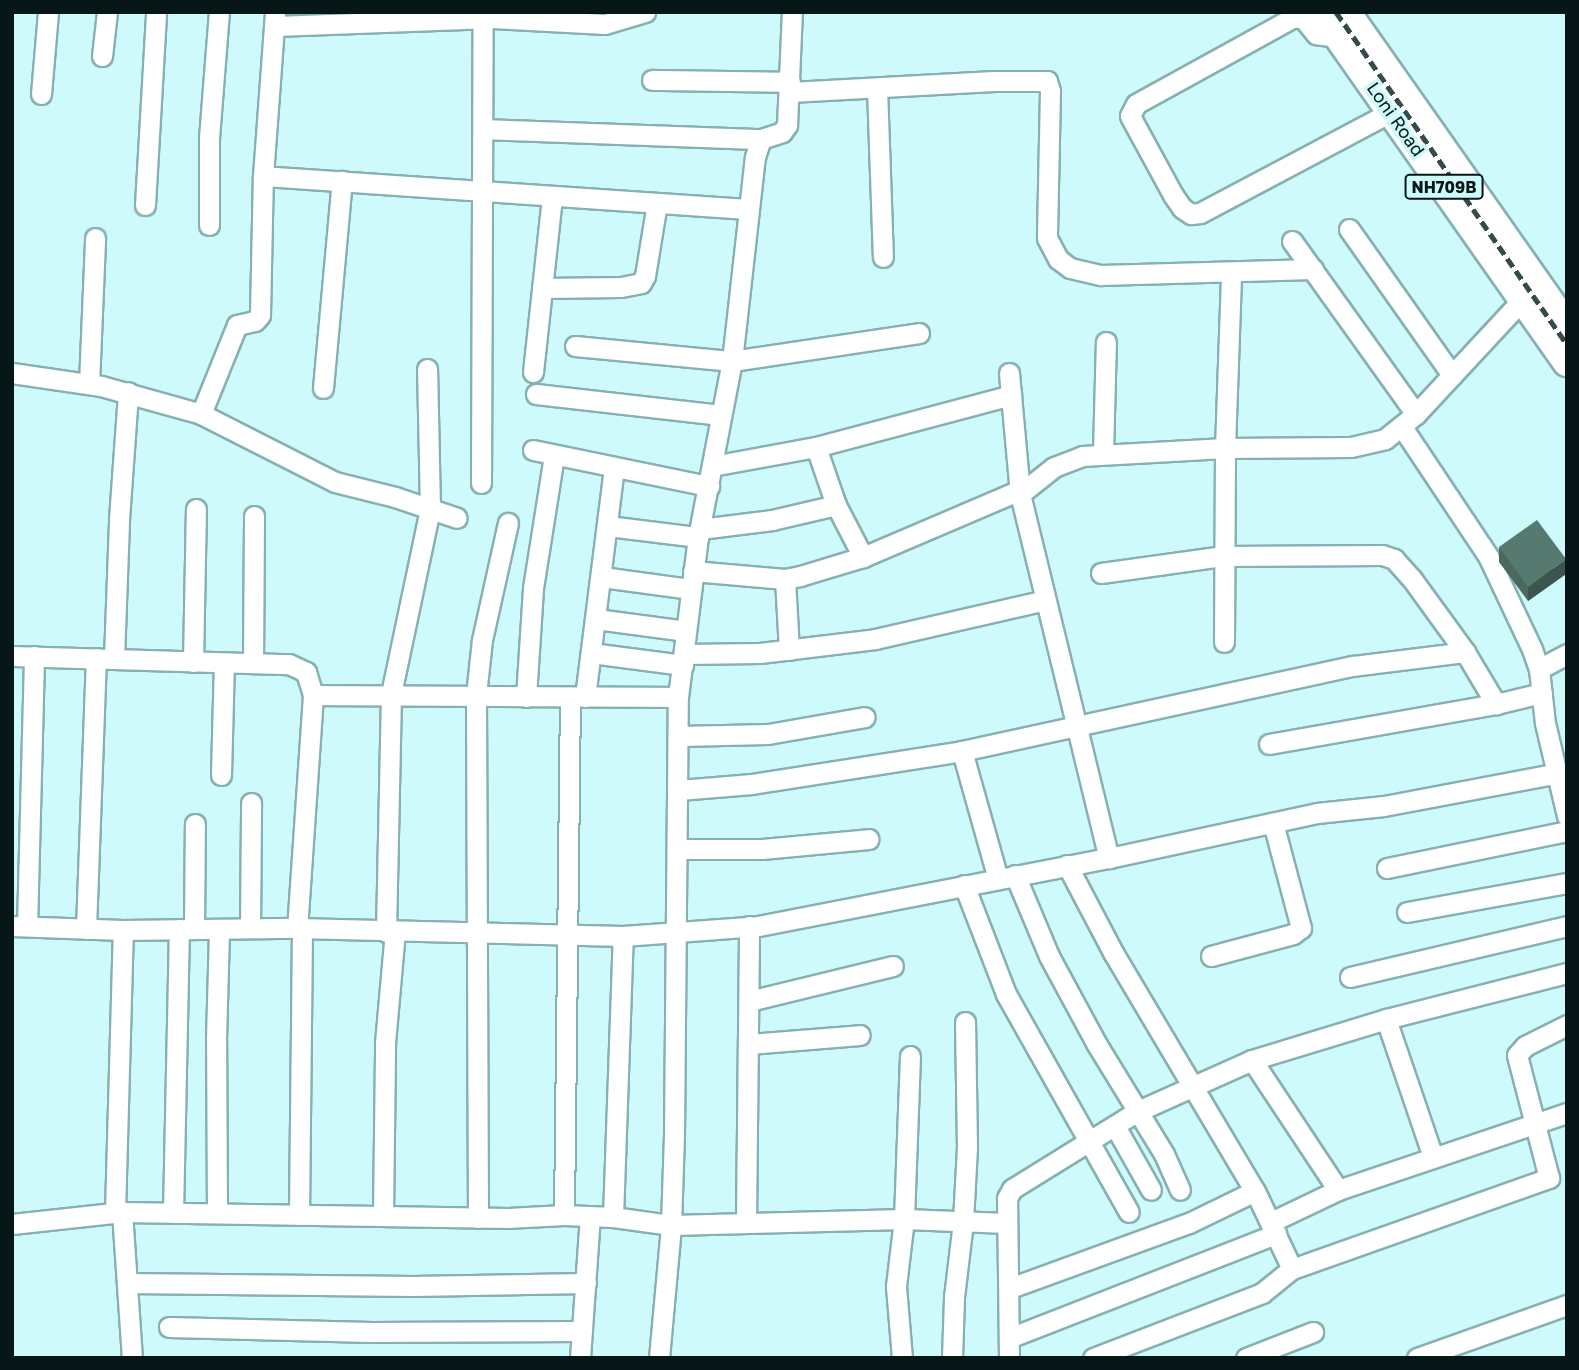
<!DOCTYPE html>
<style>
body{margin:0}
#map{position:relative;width:1579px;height:1370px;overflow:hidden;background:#cefafc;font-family:"Golos Text",sans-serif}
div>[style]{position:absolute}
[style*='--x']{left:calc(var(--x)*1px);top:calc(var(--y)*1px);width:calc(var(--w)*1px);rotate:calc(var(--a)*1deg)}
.roads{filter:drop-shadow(2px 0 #87b0b3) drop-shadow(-2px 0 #87b0b3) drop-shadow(0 2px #87b0b3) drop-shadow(0 -2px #87b0b3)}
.minor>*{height:19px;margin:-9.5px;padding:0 9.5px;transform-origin:9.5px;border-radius:9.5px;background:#fff}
.highway>*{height:28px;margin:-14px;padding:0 14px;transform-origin:14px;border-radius:14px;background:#fff}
.rail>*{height:5px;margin-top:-2.5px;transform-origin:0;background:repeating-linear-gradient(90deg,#344a4b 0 10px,transparent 0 15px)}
.wall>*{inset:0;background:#4a695f}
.shaded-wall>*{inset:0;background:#3c554e}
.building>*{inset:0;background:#567a6f}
span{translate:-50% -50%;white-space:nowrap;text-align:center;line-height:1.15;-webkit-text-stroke:7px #cefafc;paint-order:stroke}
.shield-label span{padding:2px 5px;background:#cefafc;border:2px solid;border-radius:5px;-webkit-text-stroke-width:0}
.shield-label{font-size:16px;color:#071718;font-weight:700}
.street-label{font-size:18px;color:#071718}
.frame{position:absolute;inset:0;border:14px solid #071718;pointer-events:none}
</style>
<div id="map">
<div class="roads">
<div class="minor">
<i style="--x:275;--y:26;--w:217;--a:-2.1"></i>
<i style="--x:492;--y:18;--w:113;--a:3"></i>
<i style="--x:605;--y:24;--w:42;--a:-16.7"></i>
<i style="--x:1339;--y:37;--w:23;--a:-173"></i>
<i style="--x:1316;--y:34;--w:19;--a:-129"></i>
<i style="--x:1304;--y:19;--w:10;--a:-169"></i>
<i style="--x:1294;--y:17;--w:180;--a:151.2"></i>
<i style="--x:1136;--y:104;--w:13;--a:117"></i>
<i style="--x:1130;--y:116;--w:90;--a:61.4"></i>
<i style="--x:1173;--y:195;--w:16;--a:55"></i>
<i style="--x:1182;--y:208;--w:11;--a:34"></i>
<i style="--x:1191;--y:214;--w:9;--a:-6"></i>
<i style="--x:1200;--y:213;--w:216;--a:-27.9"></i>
<i style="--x:102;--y:56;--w:44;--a:-83.5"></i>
<i style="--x:652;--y:80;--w:138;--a:0.8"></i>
<i style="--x:877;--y:88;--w:169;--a:88"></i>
<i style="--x:790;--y:92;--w:204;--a:-3.1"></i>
<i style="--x:994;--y:81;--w:53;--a:0"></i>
<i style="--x:1047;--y:81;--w:10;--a:73"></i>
<i style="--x:1050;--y:91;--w:147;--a:91.2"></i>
<i style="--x:1047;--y:238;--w:24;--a:62"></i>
<i style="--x:1058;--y:259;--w:15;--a:37"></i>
<i style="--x:1070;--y:268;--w:32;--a:13"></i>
<i style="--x:1101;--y:275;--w:212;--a:-1.6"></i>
<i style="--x:41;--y:94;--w:82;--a:-85.1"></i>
<i style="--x:484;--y:129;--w:277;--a:2.1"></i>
<i style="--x:263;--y:176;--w:487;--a:3.9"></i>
<i style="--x:145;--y:205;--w:193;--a:-86.7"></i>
<i style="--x:209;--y:225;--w:87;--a:-90"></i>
<i style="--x:209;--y:138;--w:126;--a:-85.5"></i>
<i style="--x:1349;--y:229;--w:179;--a:54.8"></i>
<i style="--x:1292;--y:241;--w:213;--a:54.4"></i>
<i style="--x:542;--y:288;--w:79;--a:-0.7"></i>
<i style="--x:621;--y:287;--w:20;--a:-11"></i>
<i style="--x:641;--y:283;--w:8;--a:-60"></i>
<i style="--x:645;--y:276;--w:74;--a:-80.7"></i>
<i style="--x:575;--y:346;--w:158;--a:5.5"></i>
<i style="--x:732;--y:361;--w:189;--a:-8.5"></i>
<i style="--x:533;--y:372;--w:176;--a:-83.8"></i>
<i style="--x:12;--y:373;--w:90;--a:8.3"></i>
<i style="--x:101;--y:386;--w:104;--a:15.6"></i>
<i style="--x:201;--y:414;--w:150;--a:26.9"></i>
<i style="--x:335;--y:482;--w:62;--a:14"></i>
<i style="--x:395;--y:497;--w:65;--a:18.7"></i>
<i style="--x:1009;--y:373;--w:121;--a:84.8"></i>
<i style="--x:89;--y:384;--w:146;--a:-87.6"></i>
<i style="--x:323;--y:388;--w:208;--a:-84.8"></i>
<i style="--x:536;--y:394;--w:186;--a:6.5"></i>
<i style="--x:201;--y:414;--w:96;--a:-68"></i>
<i style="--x:237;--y:325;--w:18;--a:-13"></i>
<i style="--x:255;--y:321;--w:8;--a:-50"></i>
<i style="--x:260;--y:315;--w:139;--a:-88.8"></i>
<i style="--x:263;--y:176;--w:164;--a:-85.8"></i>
<i style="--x:1402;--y:427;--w:155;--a:56.3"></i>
<i style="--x:1488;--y:556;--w:103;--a:64.7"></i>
<i style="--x:1532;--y:649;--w:21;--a:71"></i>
<i style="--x:1539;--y:669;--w:54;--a:83.7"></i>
<i style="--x:1545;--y:723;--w:96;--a:76.7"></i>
<i style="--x:816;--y:447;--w:61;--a:71"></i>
<i style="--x:836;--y:505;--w:59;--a:62.6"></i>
<i style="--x:533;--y:450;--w:180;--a:11.6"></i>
<i style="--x:1103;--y:453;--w:111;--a:-88.5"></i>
<i style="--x:712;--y:466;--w:106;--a:-10.4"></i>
<i style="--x:816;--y:447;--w:202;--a:-14.9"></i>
<i style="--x:481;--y:483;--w:471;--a:-89.8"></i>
<i style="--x:1020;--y:494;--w:43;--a:-38.5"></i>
<i style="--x:1054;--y:467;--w:30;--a:-21"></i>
<i style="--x:1082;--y:456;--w:143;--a:-3.2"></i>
<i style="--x:1225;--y:448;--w:126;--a:-0.5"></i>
<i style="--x:1351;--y:447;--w:35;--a:-13"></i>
<i style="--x:1385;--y:439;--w:40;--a:-39"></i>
<i style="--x:1416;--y:414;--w:156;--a:-47.1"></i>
<i style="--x:608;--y:526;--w:91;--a:7"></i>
<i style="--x:700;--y:529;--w:73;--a:-7.1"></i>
<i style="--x:772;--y:520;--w:66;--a:-13.2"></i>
<i style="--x:693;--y:571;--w:92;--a:5"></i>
<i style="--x:785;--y:579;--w:15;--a:-11"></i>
<i style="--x:800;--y:576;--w:66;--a:-16.8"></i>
<i style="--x:863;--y:557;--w:163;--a:-23.1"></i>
<i style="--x:1013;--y:493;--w:7;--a:8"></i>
<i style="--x:1020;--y:494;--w:375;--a:76.3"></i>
<i style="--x:1101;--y:573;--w:124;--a:-7.9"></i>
<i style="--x:1224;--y:556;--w:158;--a:-0.4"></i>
<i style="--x:1382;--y:555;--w:13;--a:18"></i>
<i style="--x:1394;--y:559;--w:27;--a:48"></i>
<i style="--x:1412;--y:579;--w:90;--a:54"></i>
<i style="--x:1465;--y:652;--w:61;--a:59.2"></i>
<i style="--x:1496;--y:704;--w:47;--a:-13.4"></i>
<i style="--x:602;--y:577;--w:90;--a:7.7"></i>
<i style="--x:785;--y:579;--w:71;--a:86.8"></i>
<i style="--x:596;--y:619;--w:91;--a:7.6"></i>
<i style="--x:1224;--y:642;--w:194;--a:-89.7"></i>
<i style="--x:1225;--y:448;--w:176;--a:-88"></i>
<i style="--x:591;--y:653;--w:93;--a:7.4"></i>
<i style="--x:684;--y:654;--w:76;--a:-0.8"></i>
<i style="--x:760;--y:653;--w:116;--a:-6.9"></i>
<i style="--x:875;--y:639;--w:174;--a:-12.9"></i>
<i style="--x:12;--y:656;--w:277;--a:1.7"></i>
<i style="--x:289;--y:664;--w:19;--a:25"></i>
<i style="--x:306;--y:672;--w:24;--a:73"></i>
<i style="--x:313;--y:695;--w:234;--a:93.9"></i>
<i style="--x:114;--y:658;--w:139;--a:-87.9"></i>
<i style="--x:119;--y:519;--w:127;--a:-85.9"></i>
<i style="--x:193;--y:662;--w:153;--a:-88.9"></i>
<i style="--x:253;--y:663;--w:147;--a:-89.6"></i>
<i style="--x:1539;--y:669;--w:32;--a:-28"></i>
<i style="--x:313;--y:695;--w:365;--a:0.3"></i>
<i style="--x:526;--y:697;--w:109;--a:-86.3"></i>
<i style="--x:533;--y:588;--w:134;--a:-81"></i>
<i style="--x:585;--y:697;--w:232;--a:-82.8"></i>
<i style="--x:680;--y:736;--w:88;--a:-1.3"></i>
<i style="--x:768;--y:734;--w:98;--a:-9.9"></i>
<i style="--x:1269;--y:744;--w:230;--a:-10"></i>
<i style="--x:962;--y:751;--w:133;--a:74.3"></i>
<i style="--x:221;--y:775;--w:112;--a:-88.5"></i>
<i style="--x:679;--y:790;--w:73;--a:-4.7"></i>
<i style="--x:752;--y:784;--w:213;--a:-8.9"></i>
<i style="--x:962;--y:751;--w:400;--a:-12.3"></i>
<i style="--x:1353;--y:666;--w:113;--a:-7.1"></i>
<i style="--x:678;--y:849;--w:84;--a:0"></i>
<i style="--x:762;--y:849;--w:107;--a:-5.3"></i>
<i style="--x:1067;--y:865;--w:101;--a:62.2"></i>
<i style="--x:1114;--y:954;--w:276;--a:59.3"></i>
<i style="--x:1255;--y:1191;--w:86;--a:64.6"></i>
<i style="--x:1292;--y:1269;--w:273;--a:-19.5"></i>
<i style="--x:1549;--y:1178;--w:127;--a:-104.6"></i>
<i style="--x:1517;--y:1055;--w:12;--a:-48"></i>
<i style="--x:1525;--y:1046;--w:47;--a:-26.6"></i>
<i style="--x:1387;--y:868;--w:184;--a:-11.6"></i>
<i style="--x:1015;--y:875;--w:88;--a:67.2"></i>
<i style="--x:1049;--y:956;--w:99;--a:61.6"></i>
<i style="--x:1096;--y:1043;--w:130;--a:58.5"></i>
<i style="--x:1164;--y:1154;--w:39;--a:66"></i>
<i style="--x:964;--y:885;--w:117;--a:68.9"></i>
<i style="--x:1006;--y:994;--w:250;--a:60.6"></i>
<i style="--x:1407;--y:912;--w:163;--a:-10.3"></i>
<i style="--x:12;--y:926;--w:111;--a:2.1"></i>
<i style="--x:123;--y:930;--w:174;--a:-0.7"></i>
<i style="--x:297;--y:928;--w:326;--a:1.4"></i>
<i style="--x:623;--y:936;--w:135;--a:-4.2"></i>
<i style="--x:758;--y:926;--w:358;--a:-11"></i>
<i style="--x:1109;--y:858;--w:213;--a:-12.2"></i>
<i style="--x:1317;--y:813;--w:67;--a:-6"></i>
<i style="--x:1384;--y:806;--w:177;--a:-10.7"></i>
<i style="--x:27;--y:926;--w:270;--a:-88.5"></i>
<i style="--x:250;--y:928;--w:125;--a:-89.5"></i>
<i style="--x:86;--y:929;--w:271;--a:-87.9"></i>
<i style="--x:194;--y:929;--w:105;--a:-89.5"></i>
<i style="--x:386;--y:932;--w:238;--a:-88.8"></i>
<i style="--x:391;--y:694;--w:189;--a:-78.1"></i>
<i style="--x:430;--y:509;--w:140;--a:-91.2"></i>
<i style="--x:1211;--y:956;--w:85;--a:-15"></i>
<i style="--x:1293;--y:934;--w:10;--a:-37"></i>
<i style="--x:1301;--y:928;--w:109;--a:-104.9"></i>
<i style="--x:1350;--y:977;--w:223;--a:-13.2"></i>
<i style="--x:749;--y:1001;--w:148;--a:-13.7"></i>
<i style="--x:1386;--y:1019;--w:146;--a:71.2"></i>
<i style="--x:749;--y:1044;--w:111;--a:-4.6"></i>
<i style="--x:1252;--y:1060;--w:156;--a:56.5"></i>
<i style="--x:1115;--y:1126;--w:73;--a:60.6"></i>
<i style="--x:115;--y:1212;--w:282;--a:-88.4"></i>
<i style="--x:122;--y:1212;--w:146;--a:86.1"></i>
<i style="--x:173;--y:1213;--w:284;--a:-88.8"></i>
<i style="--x:217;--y:1213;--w:174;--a:-90.3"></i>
<i style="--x:216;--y:1039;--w:110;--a:-88.4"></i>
<i style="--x:299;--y:1215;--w:287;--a:-89.4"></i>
<i style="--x:564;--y:1215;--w:518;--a:-89.34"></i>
<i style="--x:383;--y:1216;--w:173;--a:-89.3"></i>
<i style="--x:385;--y:1043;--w:111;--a:-84.9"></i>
<i style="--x:613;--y:1217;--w:281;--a:-88"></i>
<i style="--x:478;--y:1218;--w:523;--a:-90.22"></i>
<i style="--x:476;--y:695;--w:55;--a:-83.8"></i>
<i style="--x:482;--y:640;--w:120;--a:-77.5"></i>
<i style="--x:746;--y:1222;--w:296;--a:-89.4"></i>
<i style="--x:1271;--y:1222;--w:74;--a:-25.5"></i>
<i style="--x:1338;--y:1190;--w:242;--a:-18.6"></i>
<i style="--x:12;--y:1224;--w:111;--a:-6.2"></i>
<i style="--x:122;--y:1212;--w:386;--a:0.9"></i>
<i style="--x:508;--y:1218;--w:56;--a:-3.1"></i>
<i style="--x:564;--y:1215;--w:49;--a:2.3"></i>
<i style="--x:613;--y:1217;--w:59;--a:7.9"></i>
<i style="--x:671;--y:1225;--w:233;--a:-1.5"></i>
<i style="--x:904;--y:1219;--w:103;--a:2.2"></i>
<i style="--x:127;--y:1283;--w:286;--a:0.6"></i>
<i style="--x:413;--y:1286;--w:173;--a:-1"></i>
<i style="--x:1010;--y:1288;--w:190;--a:-20"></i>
<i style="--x:1189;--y:1223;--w:73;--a:-25.9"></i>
<i style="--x:169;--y:1327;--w:202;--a:1.4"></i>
<i style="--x:371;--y:1332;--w:211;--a:-0.3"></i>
<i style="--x:1009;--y:1338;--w:287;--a:-21.3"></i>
<i style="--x:580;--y:1358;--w:142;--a:-86"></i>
<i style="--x:659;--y:1358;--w:134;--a:-84.8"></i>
<i style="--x:671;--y:1225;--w:89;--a:-88.1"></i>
<i style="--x:674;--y:1136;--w:439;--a:-89.5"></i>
<i style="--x:678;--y:697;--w:161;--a:-82.9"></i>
<i style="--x:698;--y:537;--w:179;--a:-79.1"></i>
<i style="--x:732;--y:361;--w:205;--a:-83.6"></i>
<i style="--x:755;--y:157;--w:19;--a:-72"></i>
<i style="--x:761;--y:139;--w:22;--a:-18"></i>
<i style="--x:782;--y:132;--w:9;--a:-54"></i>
<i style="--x:787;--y:125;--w:113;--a:-87.5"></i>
<i style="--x:902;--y:1358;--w:72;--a:-94.8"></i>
<i style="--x:896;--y:1286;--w:67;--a:-83.2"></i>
<i style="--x:904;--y:1219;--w:163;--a:-87.9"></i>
<i style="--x:952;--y:1358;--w:61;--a:-88.1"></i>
<i style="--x:954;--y:1297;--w:77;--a:-83.2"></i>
<i style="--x:963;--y:1221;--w:73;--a:-86.9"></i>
<i style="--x:967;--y:1148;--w:126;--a:-90.9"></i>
<i style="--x:1009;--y:1358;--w:160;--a:-90.7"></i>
<i style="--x:1007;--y:1198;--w:10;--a:-61"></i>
<i style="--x:1012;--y:1189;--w:148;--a:-31.8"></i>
<i style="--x:1138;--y:1111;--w:125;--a:-24.1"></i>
<i style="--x:1252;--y:1060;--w:140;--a:-17"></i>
<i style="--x:1386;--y:1019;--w:187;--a:-14.3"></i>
<i style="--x:1093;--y:1358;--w:181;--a:-21"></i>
<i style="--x:1262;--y:1293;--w:38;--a:-39"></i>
<i style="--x:1246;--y:1358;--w:72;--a:-21.2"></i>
<i style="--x:1417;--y:1358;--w:159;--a:-19.5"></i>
</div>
<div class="highway">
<i style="--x:1321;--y:12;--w:428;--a:54.9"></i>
<i style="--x:1346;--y:12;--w:384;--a:54.9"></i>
</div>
</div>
<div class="rail">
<i style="--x:1336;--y:12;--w:404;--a:55.2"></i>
</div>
<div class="wall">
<i style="clip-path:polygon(1499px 547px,1566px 574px,1528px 601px,1499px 562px)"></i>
</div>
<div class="shaded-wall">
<i style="clip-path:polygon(1566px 559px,1566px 574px,1528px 601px,1528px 587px)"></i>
</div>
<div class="building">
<i style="clip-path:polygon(1537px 520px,1566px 559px,1528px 587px,1499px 547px)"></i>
</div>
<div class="shield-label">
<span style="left:1444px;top:187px">NH709B</span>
</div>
<div class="street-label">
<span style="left:1396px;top:119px;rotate:55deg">Loni Road</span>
</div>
<div class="frame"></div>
</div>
